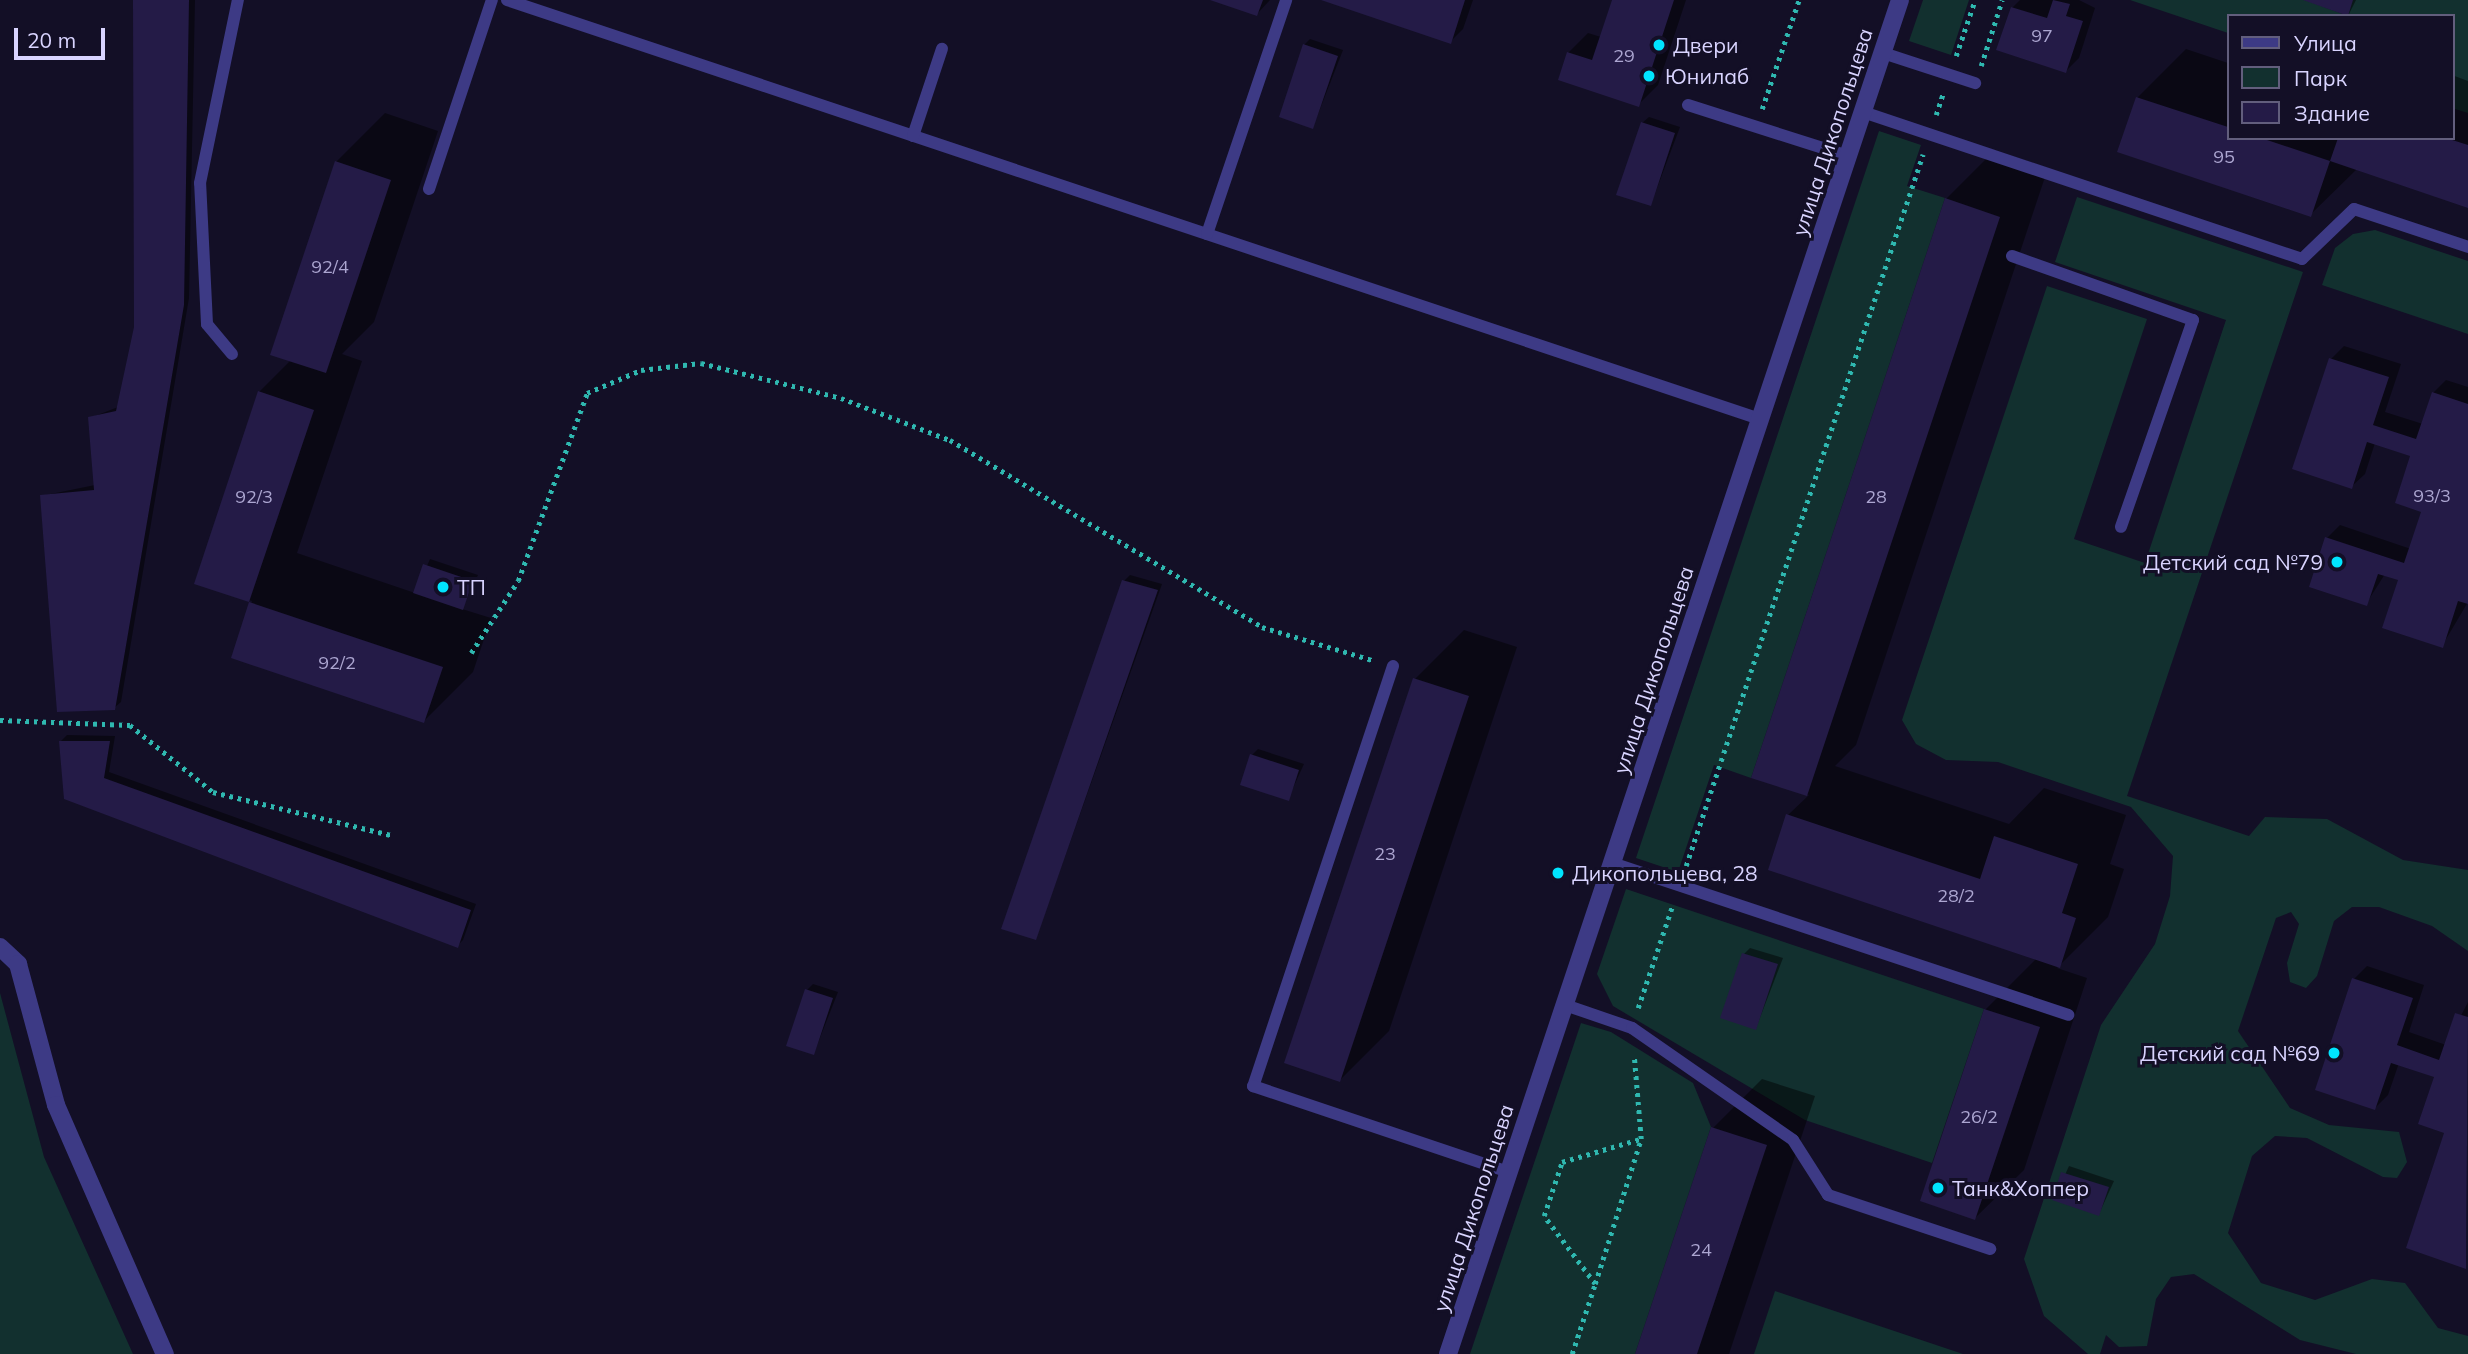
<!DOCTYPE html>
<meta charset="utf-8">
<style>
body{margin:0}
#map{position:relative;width:2468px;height:1354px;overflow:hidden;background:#130f26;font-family:Mulish,sans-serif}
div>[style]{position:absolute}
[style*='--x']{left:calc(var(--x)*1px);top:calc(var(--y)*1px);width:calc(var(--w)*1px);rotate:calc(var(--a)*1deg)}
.green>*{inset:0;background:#12302f}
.shadow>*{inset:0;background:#0007}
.building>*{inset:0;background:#241b47}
.path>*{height:4.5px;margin-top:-2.25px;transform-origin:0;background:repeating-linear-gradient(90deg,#2fb8b0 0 3.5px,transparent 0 8.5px)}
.service>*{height:12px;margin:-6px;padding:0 6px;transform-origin:6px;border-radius:6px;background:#3d3a85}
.minor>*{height:18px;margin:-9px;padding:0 9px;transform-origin:9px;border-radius:9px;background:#3d3a85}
.tertiary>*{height:18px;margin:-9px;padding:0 9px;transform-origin:9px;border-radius:9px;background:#3d3a85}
.dots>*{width:19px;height:19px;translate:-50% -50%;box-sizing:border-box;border:4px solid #130f26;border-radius:50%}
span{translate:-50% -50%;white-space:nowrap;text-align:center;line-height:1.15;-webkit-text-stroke:6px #130f26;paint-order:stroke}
.number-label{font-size:18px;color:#aca6d1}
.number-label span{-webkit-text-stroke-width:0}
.poi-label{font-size:21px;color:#d9d4ff}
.left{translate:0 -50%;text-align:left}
.right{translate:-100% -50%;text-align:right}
.street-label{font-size:21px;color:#d9d4ff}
.legend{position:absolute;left:2227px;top:14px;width:228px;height:126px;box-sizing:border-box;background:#130f26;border:2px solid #625e7d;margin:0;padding:9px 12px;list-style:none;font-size:21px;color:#d9d4ff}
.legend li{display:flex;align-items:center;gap:14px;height:35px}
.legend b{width:35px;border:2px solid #625e7d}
.scale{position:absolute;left:14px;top:28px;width:91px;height:32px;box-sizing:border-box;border:4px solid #d9d4ff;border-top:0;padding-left:9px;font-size:21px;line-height:24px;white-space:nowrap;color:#d9d4ff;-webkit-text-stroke:5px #130f26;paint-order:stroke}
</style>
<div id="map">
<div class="green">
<i style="clip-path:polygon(1923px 0,1969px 0,1951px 55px,1909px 41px)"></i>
<i style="clip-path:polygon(2130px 0,2468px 0,2468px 113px,2452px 108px,2452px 16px,2228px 16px,2228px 33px)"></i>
<i style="clip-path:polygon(1879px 131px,1921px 145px,1907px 186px,1945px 198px,1751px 778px,1714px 765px,1678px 872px,1636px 858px)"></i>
<i style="clip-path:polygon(2077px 197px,2303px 272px,2127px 796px,2249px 836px,2265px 817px,2327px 819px,2403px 860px,2468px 870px,2468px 951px,2432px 926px,2379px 907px,2352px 907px,2334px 921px,2317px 976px,2306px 988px,2290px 982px,2287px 963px,2299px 924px,2291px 912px,2276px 918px,2238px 1031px,2290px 1108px,2329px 1125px,2399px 1132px,2407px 1162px,2397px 1178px,2383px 1177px,2307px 1138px,2275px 1136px,2252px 1156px,2228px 1233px,2261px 1283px,2315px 1300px,2372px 1279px,2405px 1283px,2438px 1328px,2468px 1336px,2468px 1354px,2356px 1354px,2300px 1340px,2194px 1274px,2171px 1277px,2156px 1299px,2147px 1346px,2119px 1347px,2106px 1335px,2100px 1354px,2088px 1354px,2044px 1316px,2024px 1259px,2101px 1025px,2155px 944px,2170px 896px,2173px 856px,2131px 807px,1998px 762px,1946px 760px,1916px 744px,1902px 720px,2047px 286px,2147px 319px,2074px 539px,2145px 563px,2226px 320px,2055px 262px)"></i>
<i style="clip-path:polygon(2375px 230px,2468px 261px,2468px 334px,2322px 285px,2335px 248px,2353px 234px)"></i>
<i style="clip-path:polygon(1626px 889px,1984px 1009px,1932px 1163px,1805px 1120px,1613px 1006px,1597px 974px)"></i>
<i style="clip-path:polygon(0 993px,44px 1157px,133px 1354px,0 1354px)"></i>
<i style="clip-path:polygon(1581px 1023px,1611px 1032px,1693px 1083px,1711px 1127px,1635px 1354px,1470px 1354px)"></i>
<i style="clip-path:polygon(1775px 1291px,1963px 1354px,1754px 1354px)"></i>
</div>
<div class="shadow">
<i style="clip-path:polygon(135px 0,195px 0,189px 298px,121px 702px,114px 708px,41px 496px,95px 485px,90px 418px,118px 407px,136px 328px)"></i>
<i style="clip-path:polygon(1214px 0,1270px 0,1257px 14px)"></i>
<i style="clip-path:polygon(1325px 0,1473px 0,1463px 29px,1450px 42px)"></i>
<i style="clip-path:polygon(1614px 0,1686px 0,1658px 85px,1638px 105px,1568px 53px,1588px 33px,1601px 37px)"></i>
<i style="clip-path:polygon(2020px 0,2079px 0,2095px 8px,2079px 58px,2066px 71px,2012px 8px)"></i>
<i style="clip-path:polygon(2305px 0,2356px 0,2348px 16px)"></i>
<i style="clip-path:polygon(1310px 39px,1343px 50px,1313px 127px,1304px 45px)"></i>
<i style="clip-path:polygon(2186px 49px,2228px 63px,2228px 138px,2452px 138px,2452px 75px,2468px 81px,2468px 206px,2357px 169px,2310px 215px,2120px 151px,2138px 97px)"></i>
<i style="clip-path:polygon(385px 113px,438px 131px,374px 322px,342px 354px,362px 361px,297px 553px,415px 593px,430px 559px,478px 575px,462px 609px,491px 618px,473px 672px,424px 721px,233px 657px,252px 601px,196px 583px,259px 392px,291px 360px,336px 162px)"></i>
<i style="clip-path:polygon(1649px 117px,1680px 127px,1651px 204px,1642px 123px)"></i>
<i style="clip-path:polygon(1995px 150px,2048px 168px,1856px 745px,1835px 766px,2009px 824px,2044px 788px,2126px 815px,2110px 864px,2124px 869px,2108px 917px,2057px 968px,2087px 978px,2024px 1170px,1975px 1218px,1985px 1010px,2037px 958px,1788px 815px,1809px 795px,1754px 776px,1946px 199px)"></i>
<i style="clip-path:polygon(2344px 346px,2401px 364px,2385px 412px,2423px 424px,2433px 393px,2446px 380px,2468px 387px,2468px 602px,2442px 646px,2400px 579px,2385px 574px,2366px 604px,2327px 538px,2340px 525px,2411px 549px,2423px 511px,2412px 455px,2375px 443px,2365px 474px,2351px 487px,2331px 359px)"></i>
<i style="clip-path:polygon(1130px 575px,1162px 584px,1036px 938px,1124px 581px)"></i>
<i style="clip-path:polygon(1464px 630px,1517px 647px,1389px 1031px,1340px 1080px,1286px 1062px,1415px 679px)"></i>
<i style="clip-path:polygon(67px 735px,115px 736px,109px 772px,476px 904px,463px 940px,457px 946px,65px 798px,61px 741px)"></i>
<i style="clip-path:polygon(1258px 749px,1304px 764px,1288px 799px,1252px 755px)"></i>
<i style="clip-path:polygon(1750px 948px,1783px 958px,1756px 1028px,1744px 954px)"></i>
<i style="clip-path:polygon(2367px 966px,2424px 985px,2409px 1032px,2446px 1045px,2468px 1002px,2466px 1267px,2436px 1075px,2399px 1063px,2388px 1095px,2375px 1108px,2354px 979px)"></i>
<i style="clip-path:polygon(813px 984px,838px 992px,814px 1053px,807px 990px)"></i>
<i style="clip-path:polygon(1762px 1079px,1815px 1096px,1729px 1354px,1637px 1354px,1713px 1128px)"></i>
<i style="clip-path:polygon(2069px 1166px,2114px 1181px,2099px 1214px,2054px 1199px)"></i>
</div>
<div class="building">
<i style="clip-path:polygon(133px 0,189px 0,184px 305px,115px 710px,57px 712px,40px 495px,94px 490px,88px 417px,116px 411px,134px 327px)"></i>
<i style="clip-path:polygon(1210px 0,1263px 0,1257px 16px)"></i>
<i style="clip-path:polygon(1321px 0,1465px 0,1451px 44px)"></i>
<i style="clip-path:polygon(1612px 0,1674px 0,1639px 107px,1558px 80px,1567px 52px,1592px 60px)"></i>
<i style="clip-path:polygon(2053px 0,2070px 4px,2066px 16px,2083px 21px,2066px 73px,1996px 50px,2011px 7px,2047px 18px)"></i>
<i style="clip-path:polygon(2303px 0,2353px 0,2348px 16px)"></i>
<i style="clip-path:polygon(1303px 44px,1338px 56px,1313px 129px,1279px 117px)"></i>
<i style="clip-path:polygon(2136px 97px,2228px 127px,2228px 138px,2261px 138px,2330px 161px,2338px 138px,2446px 138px,2468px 145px,2468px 208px,2330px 161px,2311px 217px,2117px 152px)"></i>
<i style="clip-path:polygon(1641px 122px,1675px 133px,1651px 206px,1616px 195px)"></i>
<i style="clip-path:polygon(335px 161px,391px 180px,326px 373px,270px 355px)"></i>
<i style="clip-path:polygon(1945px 198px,2000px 217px,1807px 796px,1751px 778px)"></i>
<i style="clip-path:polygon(2329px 358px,2389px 377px,2373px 425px,2416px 439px,2432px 392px,2468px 404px,2468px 604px,2458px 601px,2443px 648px,2382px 628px,2398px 580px,2378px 574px,2367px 606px,2309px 587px,2325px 537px,2404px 563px,2421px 512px,2395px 503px,2410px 456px,2367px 442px,2352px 489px,2292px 469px)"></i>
<i style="clip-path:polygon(258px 391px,314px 410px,249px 602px,194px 584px)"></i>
<i style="clip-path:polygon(423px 564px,473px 581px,463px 610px,413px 593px)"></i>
<i style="clip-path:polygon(1122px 580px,1158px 590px,1036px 940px,1001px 929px)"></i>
<i style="clip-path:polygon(249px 602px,443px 667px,424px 723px,231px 658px)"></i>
<i style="clip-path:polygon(1413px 678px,1469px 696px,1340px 1082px,1284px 1063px)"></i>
<i style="clip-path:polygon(59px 741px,110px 741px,104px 778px,471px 910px,458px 948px,64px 799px)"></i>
<i style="clip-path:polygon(1250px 754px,1299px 770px,1289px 801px,1240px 785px)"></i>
<i style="clip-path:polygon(1786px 814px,1980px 879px,1994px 836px,2078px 864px,2062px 913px,2076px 918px,2060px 968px,1768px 870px)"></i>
<i style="clip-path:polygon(1742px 953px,1778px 964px,1756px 1030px,1720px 1018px)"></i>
<i style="clip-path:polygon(2352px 978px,2413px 998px,2397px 1045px,2439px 1060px,2455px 1013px,2468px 1017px,2466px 1269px,2406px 1248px,2444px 1133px,2418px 1124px,2434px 1077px,2391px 1063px,2375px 1110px,2315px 1090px)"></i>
<i style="clip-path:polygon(805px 989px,833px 998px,814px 1055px,786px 1046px)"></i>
<i style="clip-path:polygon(1984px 1009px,2040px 1027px,1975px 1220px,1920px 1201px)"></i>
<i style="clip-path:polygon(1711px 1127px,1767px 1145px,1697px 1354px,1635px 1354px)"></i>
<i style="clip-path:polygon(2061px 1172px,2109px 1187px,2099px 1216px,2052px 1200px)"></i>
</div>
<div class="path">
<i style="--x:1956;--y:56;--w:59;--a:-71.3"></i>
<i style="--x:1981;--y:66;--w:69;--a:-72.3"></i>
<i style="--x:1762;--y:109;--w:115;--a:-71.3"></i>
<i style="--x:1936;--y:115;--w:22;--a:-72"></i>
<i style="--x:471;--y:653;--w:86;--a:-56.9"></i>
<i style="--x:518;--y:581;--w:200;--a:-69.8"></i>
<i style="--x:587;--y:393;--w:59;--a:-23.1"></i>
<i style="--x:641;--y:370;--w:60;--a:-6.7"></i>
<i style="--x:701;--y:363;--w:144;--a:14"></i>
<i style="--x:841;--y:398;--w:117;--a:21.1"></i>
<i style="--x:950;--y:440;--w:364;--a:30.9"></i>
<i style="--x:1262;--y:627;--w:118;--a:16.7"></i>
<i style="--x:0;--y:720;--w:130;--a:2.2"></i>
<i style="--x:130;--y:725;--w:107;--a:38.9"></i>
<i style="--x:213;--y:792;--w:183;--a:13.6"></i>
<i style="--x:1686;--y:866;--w:750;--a:-71.59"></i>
<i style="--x:1638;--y:1008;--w:110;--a:-71.4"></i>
<i style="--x:1595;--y:1284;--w:152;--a:-72.4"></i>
<i style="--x:1641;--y:1139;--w:84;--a:-94.8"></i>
<i style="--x:1572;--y:1354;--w:74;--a:-71.8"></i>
<i style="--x:1595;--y:1284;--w:85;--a:-126.9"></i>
<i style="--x:1544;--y:1216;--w:57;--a:-71.6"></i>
<i style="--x:1562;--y:1162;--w:81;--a:-16.4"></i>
</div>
<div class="service">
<i style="--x:507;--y:0;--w:1321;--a:18.49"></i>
<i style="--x:1883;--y:53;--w:97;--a:18.1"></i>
<i style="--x:1688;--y:105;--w:168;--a:17.7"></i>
<i style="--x:1863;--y:112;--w:463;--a:18.5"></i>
<i style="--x:2302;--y:259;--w:72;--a:-43.9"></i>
<i style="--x:2354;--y:209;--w:120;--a:18.4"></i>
<i style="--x:913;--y:136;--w:92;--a:-71.6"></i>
<i style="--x:429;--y:189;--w:199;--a:-71.6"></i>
<i style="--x:1207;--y:234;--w:247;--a:-71.3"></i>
<i style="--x:2012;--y:256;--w:192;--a:19.5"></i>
<i style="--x:2193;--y:320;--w:219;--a:109.2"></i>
<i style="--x:232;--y:354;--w:39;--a:-130"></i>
<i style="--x:207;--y:324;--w:141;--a:-92.8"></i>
<i style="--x:200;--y:183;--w:187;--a:-78.3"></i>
<i style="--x:1393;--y:666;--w:443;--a:108.4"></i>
<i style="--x:1253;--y:1086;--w:270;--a:18.6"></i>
<i style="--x:1612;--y:863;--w:481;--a:18.4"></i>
<i style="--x:1565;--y:1005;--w:71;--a:18.9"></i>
<i style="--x:1632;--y:1028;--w:196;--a:34.8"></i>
<i style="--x:1793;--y:1140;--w:65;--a:57.5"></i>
<i style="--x:1828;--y:1195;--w:171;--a:18.4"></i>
</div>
<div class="minor">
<i style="--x:0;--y:947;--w:25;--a:43"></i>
<i style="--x:18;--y:964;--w:146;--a:74.9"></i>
<i style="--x:56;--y:1105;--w:272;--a:66.4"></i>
</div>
<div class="tertiary">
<i style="--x:1448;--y:1354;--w:1427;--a:-71.54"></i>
</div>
<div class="dots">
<i style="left:1659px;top:45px;background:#00e5ff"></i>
<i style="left:1649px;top:76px;background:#00e5ff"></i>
<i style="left:2337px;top:562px;background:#00e5ff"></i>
<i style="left:443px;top:587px;background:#00e5ff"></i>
<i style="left:1558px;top:873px;background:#00e5ff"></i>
<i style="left:2334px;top:1053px;background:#00e5ff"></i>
<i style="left:1938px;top:1188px;background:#00e5ff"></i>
</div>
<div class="number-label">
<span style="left:2042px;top:36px">97</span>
<span style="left:1624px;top:56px">29</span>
<span style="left:2224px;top:157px">95</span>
<span style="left:330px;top:267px">92/4</span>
<span style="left:2432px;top:496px">93/3</span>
<span style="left:254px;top:497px">92/3</span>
<span style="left:1876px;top:497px">28</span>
<span style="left:337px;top:663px">92/2</span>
<span style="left:1385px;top:854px">23</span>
<span style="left:1956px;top:896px">28/2</span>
<span style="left:1979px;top:1117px">26/2</span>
<span style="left:1701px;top:1250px">24</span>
</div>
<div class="poi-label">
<span class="left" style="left:1673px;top:45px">Двери</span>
<span class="left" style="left:1665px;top:76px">Юнилаб</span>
<span class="right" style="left:2323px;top:562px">Детский сад №79</span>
<span class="left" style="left:457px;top:587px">ТП</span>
<span class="left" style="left:1572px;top:873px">Дикопольцева, 28</span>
<span class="right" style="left:2320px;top:1053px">Детский сад №69</span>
<span class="left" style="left:1952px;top:1188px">Танк&amp;Хоппер</span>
</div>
<div class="street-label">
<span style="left:1832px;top:132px;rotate:-72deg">улица Дикопольцева</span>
<span style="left:1653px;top:670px;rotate:-72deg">улица Дикопольцева</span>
<span style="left:1473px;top:1208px;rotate:-72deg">улица Дикопольцева</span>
</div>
<ul class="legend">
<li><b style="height:9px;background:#3d3a85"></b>Улица</li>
<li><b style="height:19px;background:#12302f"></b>Парк</li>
<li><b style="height:19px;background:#241b47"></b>Здание</li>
</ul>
<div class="scale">20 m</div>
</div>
